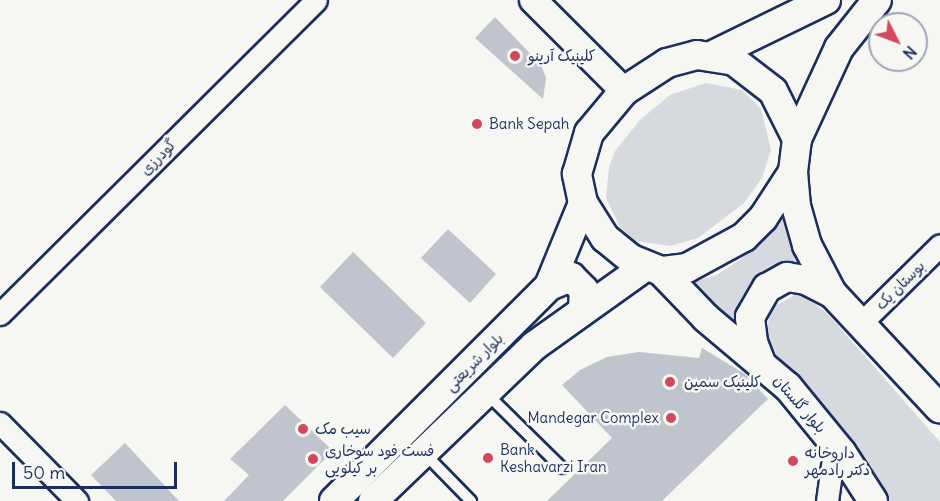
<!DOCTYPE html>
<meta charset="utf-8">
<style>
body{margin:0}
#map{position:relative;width:940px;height:501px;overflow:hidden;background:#f6f6f2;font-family:Delius,"Playpen Sans Arabic",sans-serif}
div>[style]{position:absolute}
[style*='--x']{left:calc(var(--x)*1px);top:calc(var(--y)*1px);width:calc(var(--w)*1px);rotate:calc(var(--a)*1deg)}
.green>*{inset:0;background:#d6d9dd}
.building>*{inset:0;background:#c0c4cd}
.roads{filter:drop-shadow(2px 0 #1b2f5e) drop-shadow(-2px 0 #1b2f5e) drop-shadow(0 2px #1b2f5e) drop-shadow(0 -2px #1b2f5e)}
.service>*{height:10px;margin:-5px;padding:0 5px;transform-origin:5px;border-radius:5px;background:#f6f6f2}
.minor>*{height:21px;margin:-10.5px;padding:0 10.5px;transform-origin:10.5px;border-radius:10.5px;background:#f6f6f2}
.tertiary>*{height:26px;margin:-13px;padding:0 13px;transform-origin:13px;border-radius:13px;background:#f6f6f2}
.secondary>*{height:28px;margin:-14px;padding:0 14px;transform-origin:14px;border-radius:14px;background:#f6f6f2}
.dots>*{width:16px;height:16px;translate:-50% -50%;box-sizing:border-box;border:3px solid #f6f6f2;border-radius:50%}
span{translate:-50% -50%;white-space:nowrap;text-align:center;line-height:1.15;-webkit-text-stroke:5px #f6f6f2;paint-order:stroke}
.poi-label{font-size:15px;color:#1b2f5e}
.left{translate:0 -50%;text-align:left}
.right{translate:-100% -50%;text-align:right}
.street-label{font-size:15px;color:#1b2f5e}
.north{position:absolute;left:868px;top:12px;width:60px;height:60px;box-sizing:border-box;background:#f6f6f2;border:2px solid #9ea6b7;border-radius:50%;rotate:132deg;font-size:16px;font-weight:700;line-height:24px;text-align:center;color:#1b2f5e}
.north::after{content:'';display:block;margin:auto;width:21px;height:27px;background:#d1495b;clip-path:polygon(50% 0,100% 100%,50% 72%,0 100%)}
.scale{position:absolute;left:12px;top:462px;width:165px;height:27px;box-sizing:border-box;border:3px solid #1b2f5e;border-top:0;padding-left:8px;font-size:18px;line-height:21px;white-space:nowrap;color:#1b2f5e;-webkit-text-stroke:4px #f6f6f2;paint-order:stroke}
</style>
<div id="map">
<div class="green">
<i style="clip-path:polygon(706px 83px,742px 90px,761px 109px,771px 150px,762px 178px,744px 203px,698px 238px,670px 246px,636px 241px,621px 229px,606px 198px,609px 167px,615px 151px,640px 120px,670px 95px)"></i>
<i style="clip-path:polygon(780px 207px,809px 270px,778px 266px,756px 279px,740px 300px,737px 333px,684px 283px,715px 276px,740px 260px,755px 246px)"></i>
<i style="clip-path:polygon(795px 295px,803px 295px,827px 313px,940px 442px,940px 501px,883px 501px,783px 366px,767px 340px,769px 317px,775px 306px)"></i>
</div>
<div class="building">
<i style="clip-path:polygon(495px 17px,541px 65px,546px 78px,543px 99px,475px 38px)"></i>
<i style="clip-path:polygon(448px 229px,496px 274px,470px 303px,421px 258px)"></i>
<i style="clip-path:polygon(353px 252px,426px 323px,393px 358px,320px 287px)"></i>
<i style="clip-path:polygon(702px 348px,745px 374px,768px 399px,662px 501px,547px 501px,612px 438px,562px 385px,580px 370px,607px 357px,639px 352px,699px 358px)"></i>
<i style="clip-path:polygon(285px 405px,333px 451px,283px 501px,224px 501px,249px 475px,230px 459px)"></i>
<i style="clip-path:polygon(125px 443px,179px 501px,116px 501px,91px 475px)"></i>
</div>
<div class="roads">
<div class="service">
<i style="--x:486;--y:393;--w:107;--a:44.6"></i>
<i style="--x:425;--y:454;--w:66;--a:45.6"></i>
</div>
<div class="minor">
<i style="--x:0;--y:314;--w:445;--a:-44.8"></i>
<i style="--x:860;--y:324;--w:112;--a:-44.6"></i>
<i style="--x:0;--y:423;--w:110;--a:45.4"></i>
<i style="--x:827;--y:501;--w:58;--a:-82"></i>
</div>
<div class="tertiary">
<i style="--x:533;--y:0;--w:129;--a:45"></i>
</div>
<div class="secondary">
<i style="--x:697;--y:55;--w:37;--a:9"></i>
<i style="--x:734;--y:61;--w:49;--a:37.6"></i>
<i style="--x:773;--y:91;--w:54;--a:63.4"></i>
<i style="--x:797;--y:139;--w:33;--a:97"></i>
<i style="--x:793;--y:172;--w:55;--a:123.1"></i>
<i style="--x:763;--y:218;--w:27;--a:135"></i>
<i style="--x:744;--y:237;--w:65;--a:151.5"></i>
<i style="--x:687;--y:268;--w:26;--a:173"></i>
<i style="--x:661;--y:271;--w:32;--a:-158"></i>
<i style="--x:631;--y:259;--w:33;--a:-141"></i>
<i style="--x:605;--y:238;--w:41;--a:-122.2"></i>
<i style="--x:583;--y:203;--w:30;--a:-102"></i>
<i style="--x:577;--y:174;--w:43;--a:-73.7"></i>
<i style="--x:589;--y:133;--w:55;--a:-50.2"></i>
<i style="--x:624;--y:91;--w:51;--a:-33.1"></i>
<i style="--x:667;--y:63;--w:31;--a:-15"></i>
<i style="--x:711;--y:56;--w:128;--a:-26"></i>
<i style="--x:797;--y:139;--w:100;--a:-65.2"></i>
<i style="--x:839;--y:48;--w:61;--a:-51.6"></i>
<i style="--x:793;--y:172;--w:34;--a:85"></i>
<i style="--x:796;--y:206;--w:41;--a:74.2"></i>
<i style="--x:807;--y:245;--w:54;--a:62.5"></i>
<i style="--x:832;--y:293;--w:158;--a:47"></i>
<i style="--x:661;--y:271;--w:65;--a:46.2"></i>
<i style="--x:706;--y:318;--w:107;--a:40.1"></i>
<i style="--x:788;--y:387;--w:85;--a:50.7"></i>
<i style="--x:842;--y:453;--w:57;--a:57.1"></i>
<i style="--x:549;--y:286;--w:24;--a:-22"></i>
<i style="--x:571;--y:277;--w:18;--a:45"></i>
<i style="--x:584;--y:290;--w:18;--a:93"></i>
<i style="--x:761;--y:363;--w:22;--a:-111"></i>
<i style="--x:753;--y:342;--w:25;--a:-97"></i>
<i style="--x:750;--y:317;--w:34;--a:-60"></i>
<i style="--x:767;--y:288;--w:23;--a:-29"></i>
<i style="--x:787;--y:277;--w:19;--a:9"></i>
<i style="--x:806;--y:280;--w:29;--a:27"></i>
<i style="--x:334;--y:501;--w:304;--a:-45"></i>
<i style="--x:549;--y:286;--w:90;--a:-67.7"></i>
<i style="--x:373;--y:501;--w:223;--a:-43.9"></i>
<i style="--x:534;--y:346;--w:138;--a:-35.5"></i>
</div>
</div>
<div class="dots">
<i style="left:515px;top:56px;background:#d1495b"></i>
<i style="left:477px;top:124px;background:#d1495b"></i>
<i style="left:670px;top:382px;background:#d1495b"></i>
<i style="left:671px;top:418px;background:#d1495b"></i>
<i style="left:303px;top:429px;background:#d1495b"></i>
<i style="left:488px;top:458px;background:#d1495b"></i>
<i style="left:313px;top:459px;background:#d1495b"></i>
<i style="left:793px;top:461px;background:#d1495b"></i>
</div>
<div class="poi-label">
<span class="left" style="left:528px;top:56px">کلینیک آرینو</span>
<span class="left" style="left:489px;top:124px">Bank Sepah</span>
<span class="left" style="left:684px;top:382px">کلینیک سمین</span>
<span class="right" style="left:659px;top:418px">Mandegar Complex</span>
<span class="left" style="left:315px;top:429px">سیب مک</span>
<span class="left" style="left:500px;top:458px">Bank<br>Keshavarzi Iran</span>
<span class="left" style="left:325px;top:459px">فست فود سوخاری<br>بر کیلویی</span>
<span class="left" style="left:805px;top:461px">داروخانه<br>دکتر رادمهر</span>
</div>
<div class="street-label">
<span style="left:158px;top:157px;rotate:-45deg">گودرزی</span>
<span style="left:900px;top:285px;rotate:-45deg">بوستان یک</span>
<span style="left:474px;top:362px;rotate:-45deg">بلوار شریعتی</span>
<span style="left:800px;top:404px;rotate:49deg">بلوار گلستان</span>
</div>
<div class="north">N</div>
<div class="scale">50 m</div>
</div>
